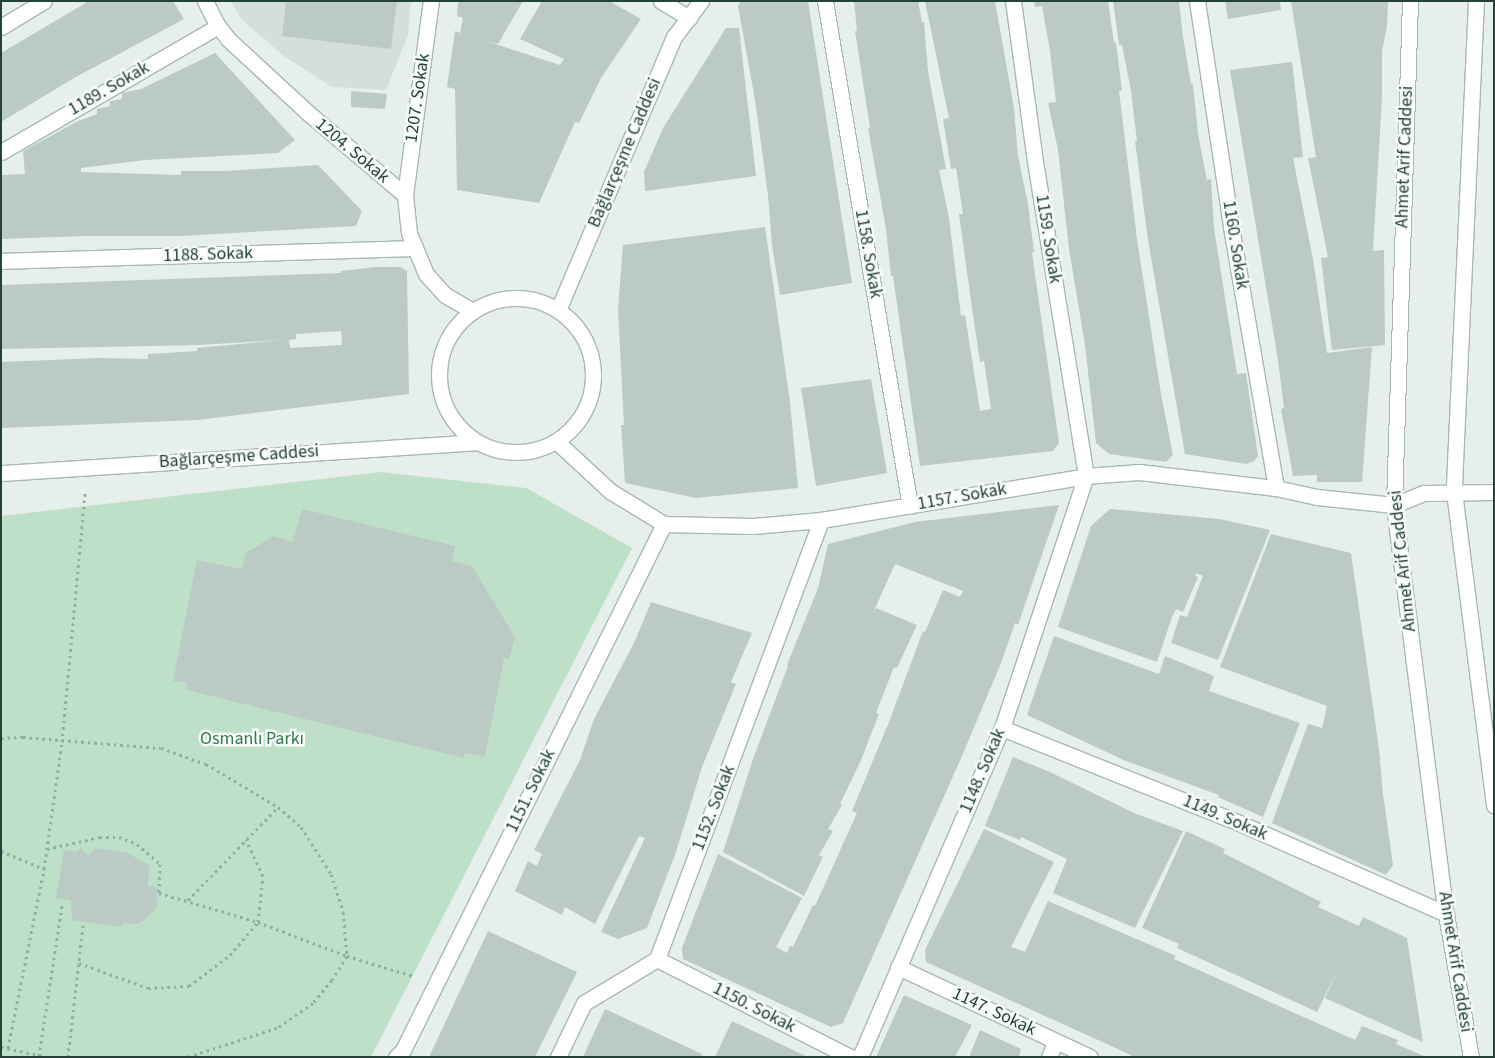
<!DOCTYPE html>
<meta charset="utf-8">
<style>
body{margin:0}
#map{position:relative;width:1495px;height:1058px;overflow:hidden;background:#e6efeb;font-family:"Source Sans 3",sans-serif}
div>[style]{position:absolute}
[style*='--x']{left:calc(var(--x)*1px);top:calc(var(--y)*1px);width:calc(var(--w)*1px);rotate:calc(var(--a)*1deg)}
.built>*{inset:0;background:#d4dfda}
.green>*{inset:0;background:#bfe0c8}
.building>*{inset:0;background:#bbcac4}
.path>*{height:3px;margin-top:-1.5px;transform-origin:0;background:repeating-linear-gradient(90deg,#86b3a5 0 2.5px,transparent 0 6.5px)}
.roads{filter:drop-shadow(1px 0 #a8b8b2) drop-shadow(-1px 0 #a8b8b2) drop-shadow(0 1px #a8b8b2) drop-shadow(0 -1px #a8b8b2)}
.minor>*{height:15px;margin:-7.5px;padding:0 7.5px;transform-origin:7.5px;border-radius:7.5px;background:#fff}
.minor>.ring{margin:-7.5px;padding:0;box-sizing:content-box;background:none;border:15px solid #fff;border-radius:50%}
span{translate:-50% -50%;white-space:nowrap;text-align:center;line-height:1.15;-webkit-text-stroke:5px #f7fbf9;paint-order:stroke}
.street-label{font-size:18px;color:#24423a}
.park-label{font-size:18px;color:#2d7a4b}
.frame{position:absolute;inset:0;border:2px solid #24423a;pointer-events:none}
</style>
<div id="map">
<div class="built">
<i style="clip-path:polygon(231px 1px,411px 1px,408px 35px,386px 90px,332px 87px,284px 56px,241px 19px)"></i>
</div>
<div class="green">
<i style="clip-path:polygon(381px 472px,526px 488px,632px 548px,371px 1057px,1px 1057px,1px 516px)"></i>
</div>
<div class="building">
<i style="clip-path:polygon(89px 1px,173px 1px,184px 19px,74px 78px,1px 122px,1px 53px)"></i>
<i style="clip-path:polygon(286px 1px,397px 1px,391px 49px,282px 36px)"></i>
<i style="clip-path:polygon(458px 1px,523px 1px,498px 44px,486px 41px,560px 65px,564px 59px,520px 39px,542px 1px,609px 1px,641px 19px,601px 78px,579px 123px,575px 122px,539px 203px,457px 190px,455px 89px,447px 87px,455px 31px,460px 33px,463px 18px,457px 16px)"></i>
<i style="clip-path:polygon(741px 1px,808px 1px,852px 283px,780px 295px,772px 245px,768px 195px,755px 100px,738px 6px)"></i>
<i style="clip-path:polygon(854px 1px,918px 1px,922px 22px,924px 22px,928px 71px,946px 169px,939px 170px,949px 218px,961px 316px,965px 315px,980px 411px,991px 409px,984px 361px,980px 362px,973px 315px,959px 214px,963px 214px,956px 168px,951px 169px,943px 119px,949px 118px,925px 1px,995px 1px,1014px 108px,1018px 156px,1028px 204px,1034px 252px,1032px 253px,1059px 443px,1053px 451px,920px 466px,893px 276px,891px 276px,886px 229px,868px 128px,870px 128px,855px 31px,857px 31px)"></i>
<i style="clip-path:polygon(1034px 1px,1108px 1px,1114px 43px,1116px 42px,1122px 91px,1119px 91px,1137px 239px,1161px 394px,1173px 455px,1166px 462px,1109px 454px,1096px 443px,1085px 345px,1069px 249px,1058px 150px,1048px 103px,1056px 102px,1050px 51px,1042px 6px,1035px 7px)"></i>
<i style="clip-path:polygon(1113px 1px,1179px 1px,1183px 37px,1191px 84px,1193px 84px,1198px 134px,1207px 180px,1211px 179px,1214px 228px,1237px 374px,1246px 373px,1258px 456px,1254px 461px,1246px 464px,1185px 454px,1148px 240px,1135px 141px,1137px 141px,1131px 91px,1122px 45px,1119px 45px)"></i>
<i style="clip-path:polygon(1225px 1px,1280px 1px,1281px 10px,1228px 19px)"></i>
<i style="clip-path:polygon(1291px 1px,1388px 1px,1387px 26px,1382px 51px,1382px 98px,1373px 251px,1384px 250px,1385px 345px,1332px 350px,1321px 258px,1328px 257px,1308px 158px,1316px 157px)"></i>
<i style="clip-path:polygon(726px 28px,739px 28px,756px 176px,645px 191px,644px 172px,663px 128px)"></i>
<i style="clip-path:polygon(215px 53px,295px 140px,278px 153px,145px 160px,81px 168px,81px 172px,181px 175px,181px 171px,226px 171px,318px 165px,362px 211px,356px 226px,182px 236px,85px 236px,1px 239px,1px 175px,25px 174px,23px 151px,78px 121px,97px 114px,97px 109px,110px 106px,110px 101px,122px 99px,122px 93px,141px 89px)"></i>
<i style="clip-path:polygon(1292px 62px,1303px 157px,1293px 158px,1313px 259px,1327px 353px,1372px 347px,1362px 482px,1317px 482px,1317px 475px,1293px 476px,1281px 409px,1284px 408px,1278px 360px,1230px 70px)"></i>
<i style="clip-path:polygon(351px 91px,387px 94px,385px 109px,351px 107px)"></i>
<i style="clip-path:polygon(765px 227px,790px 402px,798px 488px,696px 498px,625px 483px,621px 425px,624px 425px,618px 309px,623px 245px)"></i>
<i style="clip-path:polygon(evenodd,376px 267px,401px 267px,407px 271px,409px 394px,198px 420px,1px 428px,1px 362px,99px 358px,148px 359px,148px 354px,197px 351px,197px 348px,282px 340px,199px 345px,1px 349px,1px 285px,341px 273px,341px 271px,376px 267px,341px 331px,342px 345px,290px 348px,289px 340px,296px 339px,296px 334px,341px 331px)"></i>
<i style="clip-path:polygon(871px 379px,887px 473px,816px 486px,801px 388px)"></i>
<i style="clip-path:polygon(1059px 505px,1018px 625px,1015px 623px,1001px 663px,962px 756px,843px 1023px,831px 1027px,683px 959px,682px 948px,718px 854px,802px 898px,776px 947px,787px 953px,790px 945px,793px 947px,813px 905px,815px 906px,857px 813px,852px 811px,889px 722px,923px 631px,925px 632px,943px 590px,960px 597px,963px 591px,895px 564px,872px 615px,876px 608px,917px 625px,897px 668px,894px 667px,876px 713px,879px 714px,861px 760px,840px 804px,842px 805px,828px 829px,833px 831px,819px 855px,823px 857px,804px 896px,723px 852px,753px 759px,788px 666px,787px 665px,818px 588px,828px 544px,915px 522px)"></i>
<i style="clip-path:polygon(302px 509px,455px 546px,452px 561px,472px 566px,515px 637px,509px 659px,504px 658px,485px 757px,465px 753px,464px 758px,187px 690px,187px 683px,173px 681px,197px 560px,242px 569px,246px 553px,273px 536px,293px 542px)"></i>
<i style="clip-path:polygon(1110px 509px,1219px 519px,1270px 530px,1218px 660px,1171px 643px,1180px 615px,1187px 617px,1203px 576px,1196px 573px,1195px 576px,1198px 577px,1183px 612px,1176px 609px,1172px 617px,1157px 662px,1058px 627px,1091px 526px)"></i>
<i style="clip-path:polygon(1271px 534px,1351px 553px,1379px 749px,1383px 794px,1393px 865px,1386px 875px,1272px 823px,1308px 724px,1322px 728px,1327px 706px,1220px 667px)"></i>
<i style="clip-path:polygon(651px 602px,752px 633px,731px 682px,736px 684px,702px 767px,676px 852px,647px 928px,618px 939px,601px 932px,645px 838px,639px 836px,595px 924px,565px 907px,562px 915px,515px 891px,528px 861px,537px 866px,542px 854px,534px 850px,580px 760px,594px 719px,635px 641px)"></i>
<i style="clip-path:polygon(1054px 636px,1159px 674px,1165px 656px,1214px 676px,1209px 691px,1300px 723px,1263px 817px,1218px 797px,1219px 795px,1126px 761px,1027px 715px)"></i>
<i style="clip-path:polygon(1013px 757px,1050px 772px,1134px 813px,1183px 831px,1135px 928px,1053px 893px,1067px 859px,1021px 837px,1020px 840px,985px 826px)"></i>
<i style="clip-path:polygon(984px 829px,1054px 862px,1011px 947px,1025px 952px,1048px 901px,1176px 956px,1174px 959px,1355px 1040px,1362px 1026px,1398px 1040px,1396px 1044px,1426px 1057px,1130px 1057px,1131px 1055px,926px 962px,925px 950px)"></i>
<i style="clip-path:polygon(1186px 831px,1225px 849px,1223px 853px,1321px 902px,1318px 907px,1359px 926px,1363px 917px,1407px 938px,1423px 1042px,1325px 998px,1339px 967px,1317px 1012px,1177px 948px,1179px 944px,1142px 928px)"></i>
<i style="clip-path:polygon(81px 848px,88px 855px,96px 848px,128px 853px,149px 866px,148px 885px,158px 888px,156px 909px,139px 924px,123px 923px,121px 927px,72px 920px,71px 900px,56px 898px,64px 850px,76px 852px)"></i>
<i style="clip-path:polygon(488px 931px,577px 972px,535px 1057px,429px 1057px)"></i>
<i style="clip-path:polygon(904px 995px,972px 1025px,955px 1057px,876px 1057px)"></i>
<i style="clip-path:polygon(605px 1009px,702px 1054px,701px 1057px,583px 1057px)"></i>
<i style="clip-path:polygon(732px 1021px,808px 1057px,715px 1057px)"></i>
<i style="clip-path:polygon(980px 1030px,1021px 1049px,1019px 1057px,969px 1057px)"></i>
</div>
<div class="path">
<i style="--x:1;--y:738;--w:22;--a:-3"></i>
<i style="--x:23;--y:737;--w:138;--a:4.6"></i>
<i style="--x:161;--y:748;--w:48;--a:19.6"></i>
<i style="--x:206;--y:764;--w:84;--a:30.8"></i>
<i style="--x:278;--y:807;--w:30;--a:41"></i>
<i style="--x:301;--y:827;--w:56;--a:57.4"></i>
<i style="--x:331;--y:874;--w:40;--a:72"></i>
<i style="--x:343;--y:912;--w:44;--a:84.8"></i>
<i style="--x:347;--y:956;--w:28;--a:122"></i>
<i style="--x:332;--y:980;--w:30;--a:130"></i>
<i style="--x:313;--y:1003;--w:44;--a:145.2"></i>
<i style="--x:277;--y:1028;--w:95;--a:162.1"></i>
<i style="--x:47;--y:849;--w:54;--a:-12.8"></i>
<i style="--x:100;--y:837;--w:19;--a:0"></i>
<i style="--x:119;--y:837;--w:19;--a:21"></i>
<i style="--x:137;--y:844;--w:30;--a:41"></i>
<i style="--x:160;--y:864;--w:29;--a:92"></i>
<i style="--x:159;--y:893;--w:103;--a:16.3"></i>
<i style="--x:258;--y:922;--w:95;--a:20.9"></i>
<i style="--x:347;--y:956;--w:69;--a:16.9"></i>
<i style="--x:1;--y:851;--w:47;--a:22.7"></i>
<i style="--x:188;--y:900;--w:129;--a:-45.9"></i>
<i style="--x:79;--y:963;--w:73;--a:19.9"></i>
<i style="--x:148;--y:988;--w:41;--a:-2.8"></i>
<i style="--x:189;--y:986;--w:51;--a:-37.1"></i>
<i style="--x:230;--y:955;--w:43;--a:-49.7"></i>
<i style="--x:258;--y:922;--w:46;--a:-83.8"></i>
<i style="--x:263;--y:876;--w:40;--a:-115"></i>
<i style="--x:1;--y:1047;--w:47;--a:12.3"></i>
<i style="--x:8;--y:1048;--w:183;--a:-78.6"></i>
<i style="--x:44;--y:869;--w:128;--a:-81.9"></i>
<i style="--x:62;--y:742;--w:251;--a:-84.7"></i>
<i style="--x:39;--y:1056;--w:152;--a:-81.3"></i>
<i style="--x:68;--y:1057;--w:133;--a:-83.5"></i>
</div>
<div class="roads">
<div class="minor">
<i style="--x:205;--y:1;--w:28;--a:63"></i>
<i style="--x:218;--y:26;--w:16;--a:52"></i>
<i style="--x:228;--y:39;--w:108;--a:42.7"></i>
<i style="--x:307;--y:112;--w:128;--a:40.3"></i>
<i style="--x:405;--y:195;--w:38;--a:84"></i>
<i style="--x:409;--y:233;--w:44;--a:67.5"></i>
<i style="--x:426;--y:274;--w:28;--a:48"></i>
<i style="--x:445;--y:295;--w:32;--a:30"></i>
<i style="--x:661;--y:1;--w:33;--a:31"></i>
<i style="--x:825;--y:1;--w:512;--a:80.45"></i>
<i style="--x:1197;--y:1;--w:229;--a:81.4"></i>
<i style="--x:1231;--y:227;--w:265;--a:80.2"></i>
<i style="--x:1410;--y:1;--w:504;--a:91.82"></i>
<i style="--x:1394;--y:505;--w:412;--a:82.8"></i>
<i style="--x:1446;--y:914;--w:145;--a:80.1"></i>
<i style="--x:1476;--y:1;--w:491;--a:92.6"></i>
<i style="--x:1454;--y:492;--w:316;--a:82.7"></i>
<i style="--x:1;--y:27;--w:50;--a:-31.2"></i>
<i style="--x:1;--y:152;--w:251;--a:-30.1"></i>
<i style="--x:405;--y:195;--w:196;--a:-82.4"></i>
<i style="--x:1;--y:261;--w:414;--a:-1.8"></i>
<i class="ring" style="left:439px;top:298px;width:139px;height:139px"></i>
<i style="--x:558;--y:310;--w:297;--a:-67"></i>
<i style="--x:674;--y:37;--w:45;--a:-53.1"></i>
<i style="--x:556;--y:441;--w:74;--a:42.8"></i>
<i style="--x:610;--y:491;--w:63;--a:31.4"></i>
<i style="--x:664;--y:524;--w:89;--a:1.3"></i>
<i style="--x:753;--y:526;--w:68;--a:-5"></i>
<i style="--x:821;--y:520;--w:269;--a:-9.4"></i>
<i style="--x:1086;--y:476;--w:53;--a:-4.3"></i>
<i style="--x:1139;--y:472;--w:138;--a:6.7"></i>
<i style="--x:1276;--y:488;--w:42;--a:12.4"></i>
<i style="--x:1317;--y:497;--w:77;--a:5.9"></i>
<i style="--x:1394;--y:505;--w:32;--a:-22"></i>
<i style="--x:1424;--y:493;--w:70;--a:-0.8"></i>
<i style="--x:1;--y:473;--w:476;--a:-3.7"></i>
<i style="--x:1002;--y:728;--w:245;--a:21.8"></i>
<i style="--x:1230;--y:819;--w:236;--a:23.7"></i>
<i style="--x:657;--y:959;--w:216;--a:26.9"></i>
<i style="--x:898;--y:967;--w:212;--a:25.1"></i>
<i style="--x:396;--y:1057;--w:10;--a:-45"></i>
<i style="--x:403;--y:1050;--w:587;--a:-63.61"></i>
<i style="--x:558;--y:1057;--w:60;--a:-64.3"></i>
<i style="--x:584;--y:1003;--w:85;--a:-31.1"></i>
<i style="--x:657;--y:959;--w:469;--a:-69.5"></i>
<i style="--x:860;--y:1057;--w:358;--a:-66.7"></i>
<i style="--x:1002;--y:728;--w:266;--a:-71.6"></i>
<i style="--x:1086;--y:476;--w:326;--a:-99.2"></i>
<i style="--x:1034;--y:154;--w:154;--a:-97.8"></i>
<i style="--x:1049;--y:1057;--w:16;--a:-68"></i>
</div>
</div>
<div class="street-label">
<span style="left:109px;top:89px;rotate:-30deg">1189. Sokak</span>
<span style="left:418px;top:98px;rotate:-82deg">1207. Sokak</span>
<span style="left:352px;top:151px;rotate:40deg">1204. Sokak</span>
<span style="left:625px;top:153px;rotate:-67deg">Bağlarçeşme Caddesi</span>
<span style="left:1405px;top:157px;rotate:-88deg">Ahmet Arif Caddesi</span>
<span style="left:1048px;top:239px;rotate:81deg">1159. Sokak</span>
<span style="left:1235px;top:245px;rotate:81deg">1160. Sokak</span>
<span style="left:868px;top:254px;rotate:80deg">1158. Sokak</span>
<span style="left:208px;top:255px;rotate:-2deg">1188. Sokak</span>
<span style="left:239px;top:457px;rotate:-4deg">Bağlarçeşme Caddesi</span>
<span style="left:962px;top:497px;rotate:-10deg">1157. Sokak</span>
<span style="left:1403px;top:561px;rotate:-96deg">Ahmet Arif Caddesi</span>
<span style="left:983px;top:771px;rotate:-67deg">1148. Sokak</span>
<span style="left:531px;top:791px;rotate:-64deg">1151. Sokak</span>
<span style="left:714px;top:808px;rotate:-69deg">1152. Sokak</span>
<span style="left:1225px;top:818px;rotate:23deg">1149. Sokak</span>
<span style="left:1455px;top:962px;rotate:81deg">Ahmet Arif Caddesi</span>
<span style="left:754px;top:1008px;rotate:27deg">1150. Sokak</span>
<span style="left:994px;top:1012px;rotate:25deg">1147. Sokak</span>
</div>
<div class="park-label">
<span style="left:252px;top:739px">Osmanlı Parkı</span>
</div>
<div class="frame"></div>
</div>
